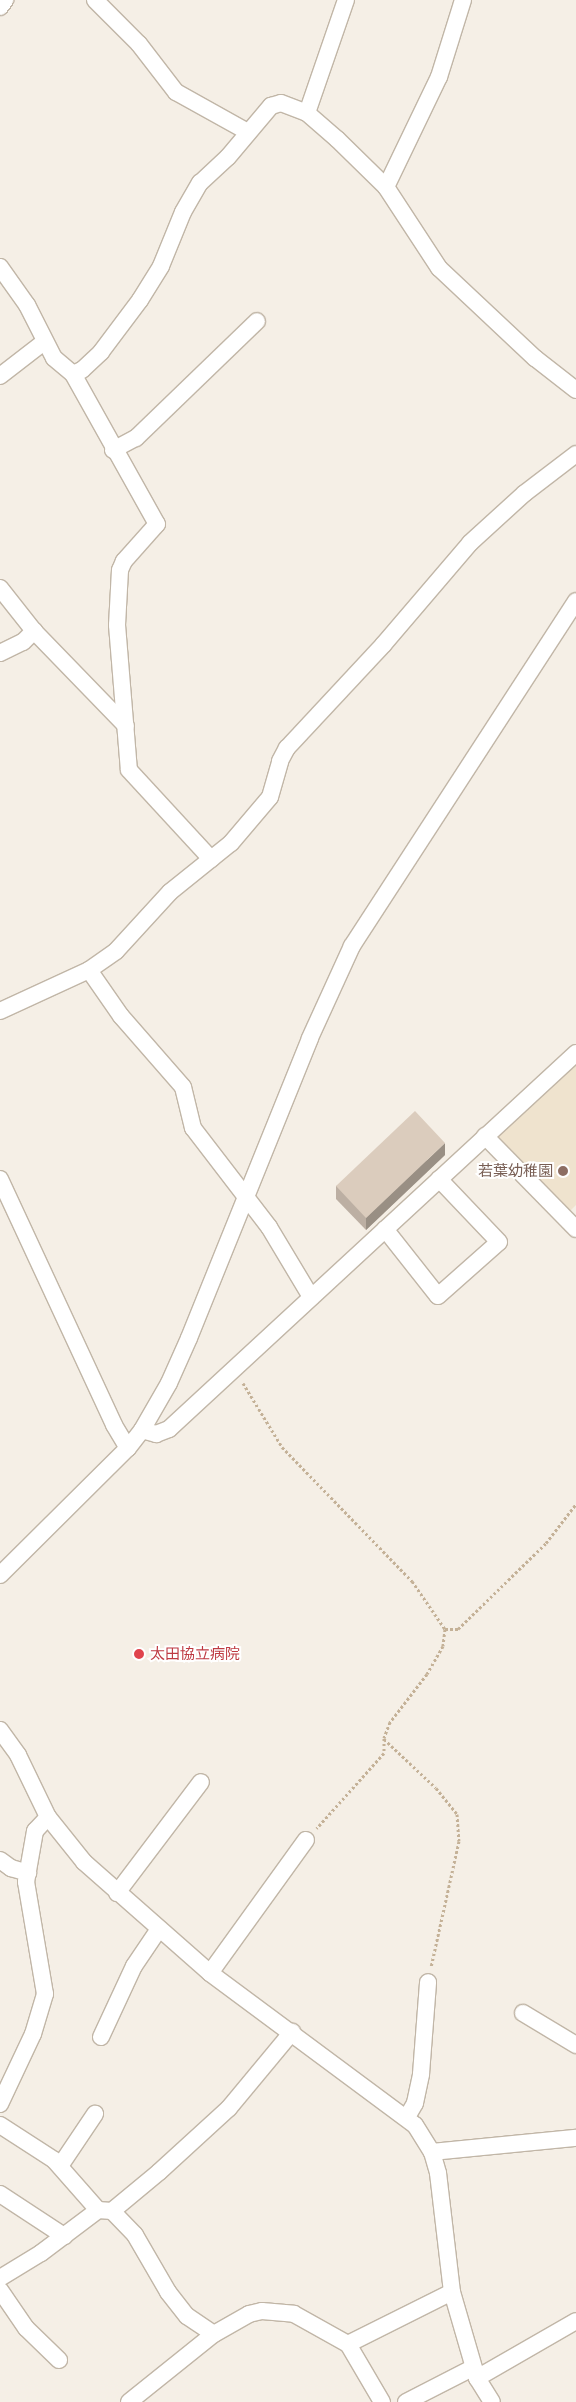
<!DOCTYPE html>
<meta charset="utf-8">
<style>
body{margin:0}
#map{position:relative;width:576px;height:2402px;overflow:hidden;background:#f5efe6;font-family:Quicksand,"Noto Sans JP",sans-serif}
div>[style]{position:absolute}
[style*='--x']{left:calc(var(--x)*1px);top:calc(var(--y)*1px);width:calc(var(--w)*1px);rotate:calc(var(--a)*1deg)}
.education>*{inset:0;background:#efe3ce}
.path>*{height:3px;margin-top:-1.5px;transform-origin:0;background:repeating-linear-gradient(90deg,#c4b197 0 2.5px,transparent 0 5px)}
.roads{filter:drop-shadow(1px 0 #c1b6a7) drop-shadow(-1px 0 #c1b6a7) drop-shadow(0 1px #c1b6a7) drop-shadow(0 -1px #c1b6a7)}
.minor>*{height:16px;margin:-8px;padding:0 8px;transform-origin:8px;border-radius:8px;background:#fff}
.wall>*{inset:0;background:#bcafa3}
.shaded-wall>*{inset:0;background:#998f84}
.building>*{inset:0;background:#dbccbd}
.dots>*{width:14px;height:14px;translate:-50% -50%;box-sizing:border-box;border:2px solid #fff;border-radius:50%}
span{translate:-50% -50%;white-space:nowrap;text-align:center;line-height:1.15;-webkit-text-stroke:4px #fff;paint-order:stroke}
.education-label{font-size:15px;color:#785e54}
.right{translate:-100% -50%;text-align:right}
.health-label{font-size:15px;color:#be3a42}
.left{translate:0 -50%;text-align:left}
</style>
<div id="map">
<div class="education">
<i style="clip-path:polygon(576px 1060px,576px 1205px,567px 1214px,494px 1137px)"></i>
</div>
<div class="path">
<i style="--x:243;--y:1383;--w:75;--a:58.6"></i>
<i style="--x:282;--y:1447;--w:187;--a:45.9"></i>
<i style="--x:412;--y:1581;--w:58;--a:55.5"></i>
<i style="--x:445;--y:1629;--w:17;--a:97"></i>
<i style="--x:443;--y:1646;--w:32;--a:120"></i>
<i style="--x:427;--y:1674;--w:61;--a:127.6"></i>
<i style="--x:390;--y:1722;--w:17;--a:111"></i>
<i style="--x:384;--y:1738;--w:15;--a:90"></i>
<i style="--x:384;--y:1753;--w:101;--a:131.8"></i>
<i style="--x:445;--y:1629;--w:13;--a:0"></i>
<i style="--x:458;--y:1629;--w:123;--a:-44.3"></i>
<i style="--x:546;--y:1543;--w:49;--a:-52.4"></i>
<i style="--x:384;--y:1739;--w:71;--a:43.3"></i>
<i style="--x:436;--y:1788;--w:33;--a:51"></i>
<i style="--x:457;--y:1814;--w:27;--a:86"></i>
<i style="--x:459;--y:1841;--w:129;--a:102.5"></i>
</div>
<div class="roads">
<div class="minor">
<i style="--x:95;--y:0;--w:62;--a:45"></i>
<i style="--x:139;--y:44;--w:61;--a:52.4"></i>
<i style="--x:176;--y:92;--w:82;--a:29.1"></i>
<i style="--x:0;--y:7;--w:9;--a:-54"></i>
<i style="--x:307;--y:113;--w:120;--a:-71"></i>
<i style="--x:386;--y:187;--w:122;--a:-64.3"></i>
<i style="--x:439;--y:77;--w:81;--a:-72.7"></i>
<i style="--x:0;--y:267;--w:47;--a:54.6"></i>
<i style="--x:27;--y:305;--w:59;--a:63"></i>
<i style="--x:54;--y:358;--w:25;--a:40"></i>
<i style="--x:73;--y:374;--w:10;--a:-24"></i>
<i style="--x:82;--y:370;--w:26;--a:-43"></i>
<i style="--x:101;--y:352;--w:65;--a:-53.1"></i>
<i style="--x:140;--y:300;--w:40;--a:-58"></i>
<i style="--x:161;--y:266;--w:58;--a:-67.8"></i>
<i style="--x:183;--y:212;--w:34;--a:-60"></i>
<i style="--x:200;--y:183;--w:38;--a:-43"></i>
<i style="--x:228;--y:157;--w:67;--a:-49.9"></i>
<i style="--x:271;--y:106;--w:10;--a:-17"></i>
<i style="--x:281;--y:103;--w:28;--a:21"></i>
<i style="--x:307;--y:113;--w:40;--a:41"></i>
<i style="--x:337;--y:139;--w:69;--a:44.4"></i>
<i style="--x:386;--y:187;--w:97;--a:56.8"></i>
<i style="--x:439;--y:268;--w:132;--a:43.2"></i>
<i style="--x:535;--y:358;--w:52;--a:38"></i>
<i style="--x:73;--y:374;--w:172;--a:60.8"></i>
<i style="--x:157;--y:524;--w:50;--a:131.7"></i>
<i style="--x:124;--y:561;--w:10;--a:114"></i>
<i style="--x:120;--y:570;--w:55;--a:93.1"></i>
<i style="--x:117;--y:625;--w:145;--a:85.3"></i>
<i style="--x:129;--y:770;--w:121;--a:47.3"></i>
<i style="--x:0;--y:376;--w:56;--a:-37.7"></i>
<i style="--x:113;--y:450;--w:26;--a:-28"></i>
<i style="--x:136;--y:438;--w:168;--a:-44"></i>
<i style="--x:0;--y:588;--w:55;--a:51.7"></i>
<i style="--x:34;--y:631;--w:132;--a:45.9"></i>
<i style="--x:0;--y:653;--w:25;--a:-26"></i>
<i style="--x:23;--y:642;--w:16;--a:-45"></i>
<i style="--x:89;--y:970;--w:56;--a:55.2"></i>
<i style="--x:121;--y:1016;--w:94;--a:48.9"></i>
<i style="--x:183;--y:1087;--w:42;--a:76.3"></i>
<i style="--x:193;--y:1128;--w:125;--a:52.5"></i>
<i style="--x:269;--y:1227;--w:82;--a:59"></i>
<i style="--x:0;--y:1011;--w:98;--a:-24.7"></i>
<i style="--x:89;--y:970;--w:33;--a:-35"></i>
<i style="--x:116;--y:951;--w:80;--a:-47.5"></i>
<i style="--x:170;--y:892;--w:78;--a:-38.8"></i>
<i style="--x:231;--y:843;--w:60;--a:-49.7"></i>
<i style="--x:270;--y:797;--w:37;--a:-74"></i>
<i style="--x:280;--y:761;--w:15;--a:-62"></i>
<i style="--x:287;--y:748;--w:141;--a:-47"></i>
<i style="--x:383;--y:645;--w:134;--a:-49.5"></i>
<i style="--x:470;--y:543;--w:74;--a:-42.3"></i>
<i style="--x:525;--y:493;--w:64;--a:-37.4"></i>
<i style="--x:485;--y:1136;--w:130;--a:45.6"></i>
<i style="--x:0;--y:1179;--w:271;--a:65.1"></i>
<i style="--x:114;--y:1425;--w:27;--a:59"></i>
<i style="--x:385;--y:1229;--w:85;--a:51.7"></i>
<i style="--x:438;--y:1296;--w:81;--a:-41.5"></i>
<i style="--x:499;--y:1242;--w:87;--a:-133.6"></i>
<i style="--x:142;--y:1430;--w:15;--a:16"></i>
<i style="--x:156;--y:1434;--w:14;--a:-21"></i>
<i style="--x:169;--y:1429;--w:554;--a:-42.73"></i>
<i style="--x:0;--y:1575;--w:180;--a:-44.8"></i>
<i style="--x:128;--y:1448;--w:23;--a:-52"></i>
<i style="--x:142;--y:1430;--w:54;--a:-60.1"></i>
<i style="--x:169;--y:1383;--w:49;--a:-66"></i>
<i style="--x:189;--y:1338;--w:323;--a:-68"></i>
<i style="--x:310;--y:1038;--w:101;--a:-65.5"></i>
<i style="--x:352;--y:946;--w:411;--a:-57"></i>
<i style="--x:0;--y:1730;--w:31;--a:54"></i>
<i style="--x:18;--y:1755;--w:69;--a:64.2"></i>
<i style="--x:48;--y:1817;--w:58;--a:51.3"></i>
<i style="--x:84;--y:1862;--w:168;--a:41.4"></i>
<i style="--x:210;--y:1973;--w:255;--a:36.6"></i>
<i style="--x:415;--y:2125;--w:32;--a:58"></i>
<i style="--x:432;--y:2152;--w:22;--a:74"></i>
<i style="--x:438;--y:2173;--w:120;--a:83.3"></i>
<i style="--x:452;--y:2292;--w:90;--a:73.8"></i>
<i style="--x:477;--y:2378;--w:28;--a:58"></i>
<i style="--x:0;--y:1860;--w:14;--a:36"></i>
<i style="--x:11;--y:1868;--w:18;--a:16"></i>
<i style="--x:117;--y:1893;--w:139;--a:-52.9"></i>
<i style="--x:210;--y:1973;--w:164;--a:-54.2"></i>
<i style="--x:523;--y:2013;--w:62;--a:31.1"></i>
<i style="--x:101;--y:2037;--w:78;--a:-65.1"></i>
<i style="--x:134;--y:1966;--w:45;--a:-56"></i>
<i style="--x:0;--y:2104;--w:77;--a:-64.8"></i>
<i style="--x:33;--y:2034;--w:42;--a:-73.3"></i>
<i style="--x:45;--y:1994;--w:114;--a:-99.6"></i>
<i style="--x:26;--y:1882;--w:52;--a:-80"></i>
<i style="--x:35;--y:1831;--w:19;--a:-47"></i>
<i style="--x:407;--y:2117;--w:16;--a:-60"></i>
<i style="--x:415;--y:2103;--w:30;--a:-78"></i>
<i style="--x:421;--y:2074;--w:92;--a:-85.6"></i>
<i style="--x:0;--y:2125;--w:64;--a:32.9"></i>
<i style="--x:54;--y:2160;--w:67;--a:48.7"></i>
<i style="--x:432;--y:2152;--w:145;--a:-5.6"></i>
<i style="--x:60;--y:2166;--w:63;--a:-56.1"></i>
<i style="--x:0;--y:2194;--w:77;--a:33.3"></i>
<i style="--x:112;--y:2211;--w:33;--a:46"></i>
<i style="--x:135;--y:2235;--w:66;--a:59.9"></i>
<i style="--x:168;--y:2292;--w:31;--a:52"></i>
<i style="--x:187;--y:2316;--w:32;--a:34"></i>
<i style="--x:0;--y:2278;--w:48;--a:-31.4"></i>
<i style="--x:41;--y:2253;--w:71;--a:-37"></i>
<i style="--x:98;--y:2210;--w:14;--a:4"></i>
<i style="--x:112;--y:2211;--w:61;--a:-39.7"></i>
<i style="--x:159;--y:2172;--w:95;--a:-42.4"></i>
<i style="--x:229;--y:2108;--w:99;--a:-50.3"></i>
<i style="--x:0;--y:2290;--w:46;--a:55.6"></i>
<i style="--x:26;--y:2328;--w:46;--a:44.1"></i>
<i style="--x:348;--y:2344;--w:67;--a:59.6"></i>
<i style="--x:477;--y:2378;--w:114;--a:-29.9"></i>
<i style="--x:129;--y:2402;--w:109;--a:-38.7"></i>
<i style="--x:214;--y:2334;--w:40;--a:-29.7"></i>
<i style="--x:249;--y:2314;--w:13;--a:-13"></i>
<i style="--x:262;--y:2311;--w:32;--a:5"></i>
<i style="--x:294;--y:2314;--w:62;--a:29.1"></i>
<i style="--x:348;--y:2344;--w:116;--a:-26.6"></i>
<i style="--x:406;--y:2402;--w:76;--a:-27.2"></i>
</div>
</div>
<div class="wall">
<i style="clip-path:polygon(445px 1155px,366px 1230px,336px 1199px,336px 1186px)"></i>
</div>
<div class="shaded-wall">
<i style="clip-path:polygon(445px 1143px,445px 1155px,366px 1230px,366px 1218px)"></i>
</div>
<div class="building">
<i style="clip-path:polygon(415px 1111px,445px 1143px,366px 1218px,336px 1186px)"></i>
</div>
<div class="dots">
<i style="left:563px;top:1171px;background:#8d6e63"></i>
<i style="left:139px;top:1654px;background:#e0444e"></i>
</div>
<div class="education-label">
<span class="right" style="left:553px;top:1171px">若葉幼稚園</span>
</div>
<div class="health-label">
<span class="left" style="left:150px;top:1654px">太田協立病院</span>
</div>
</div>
